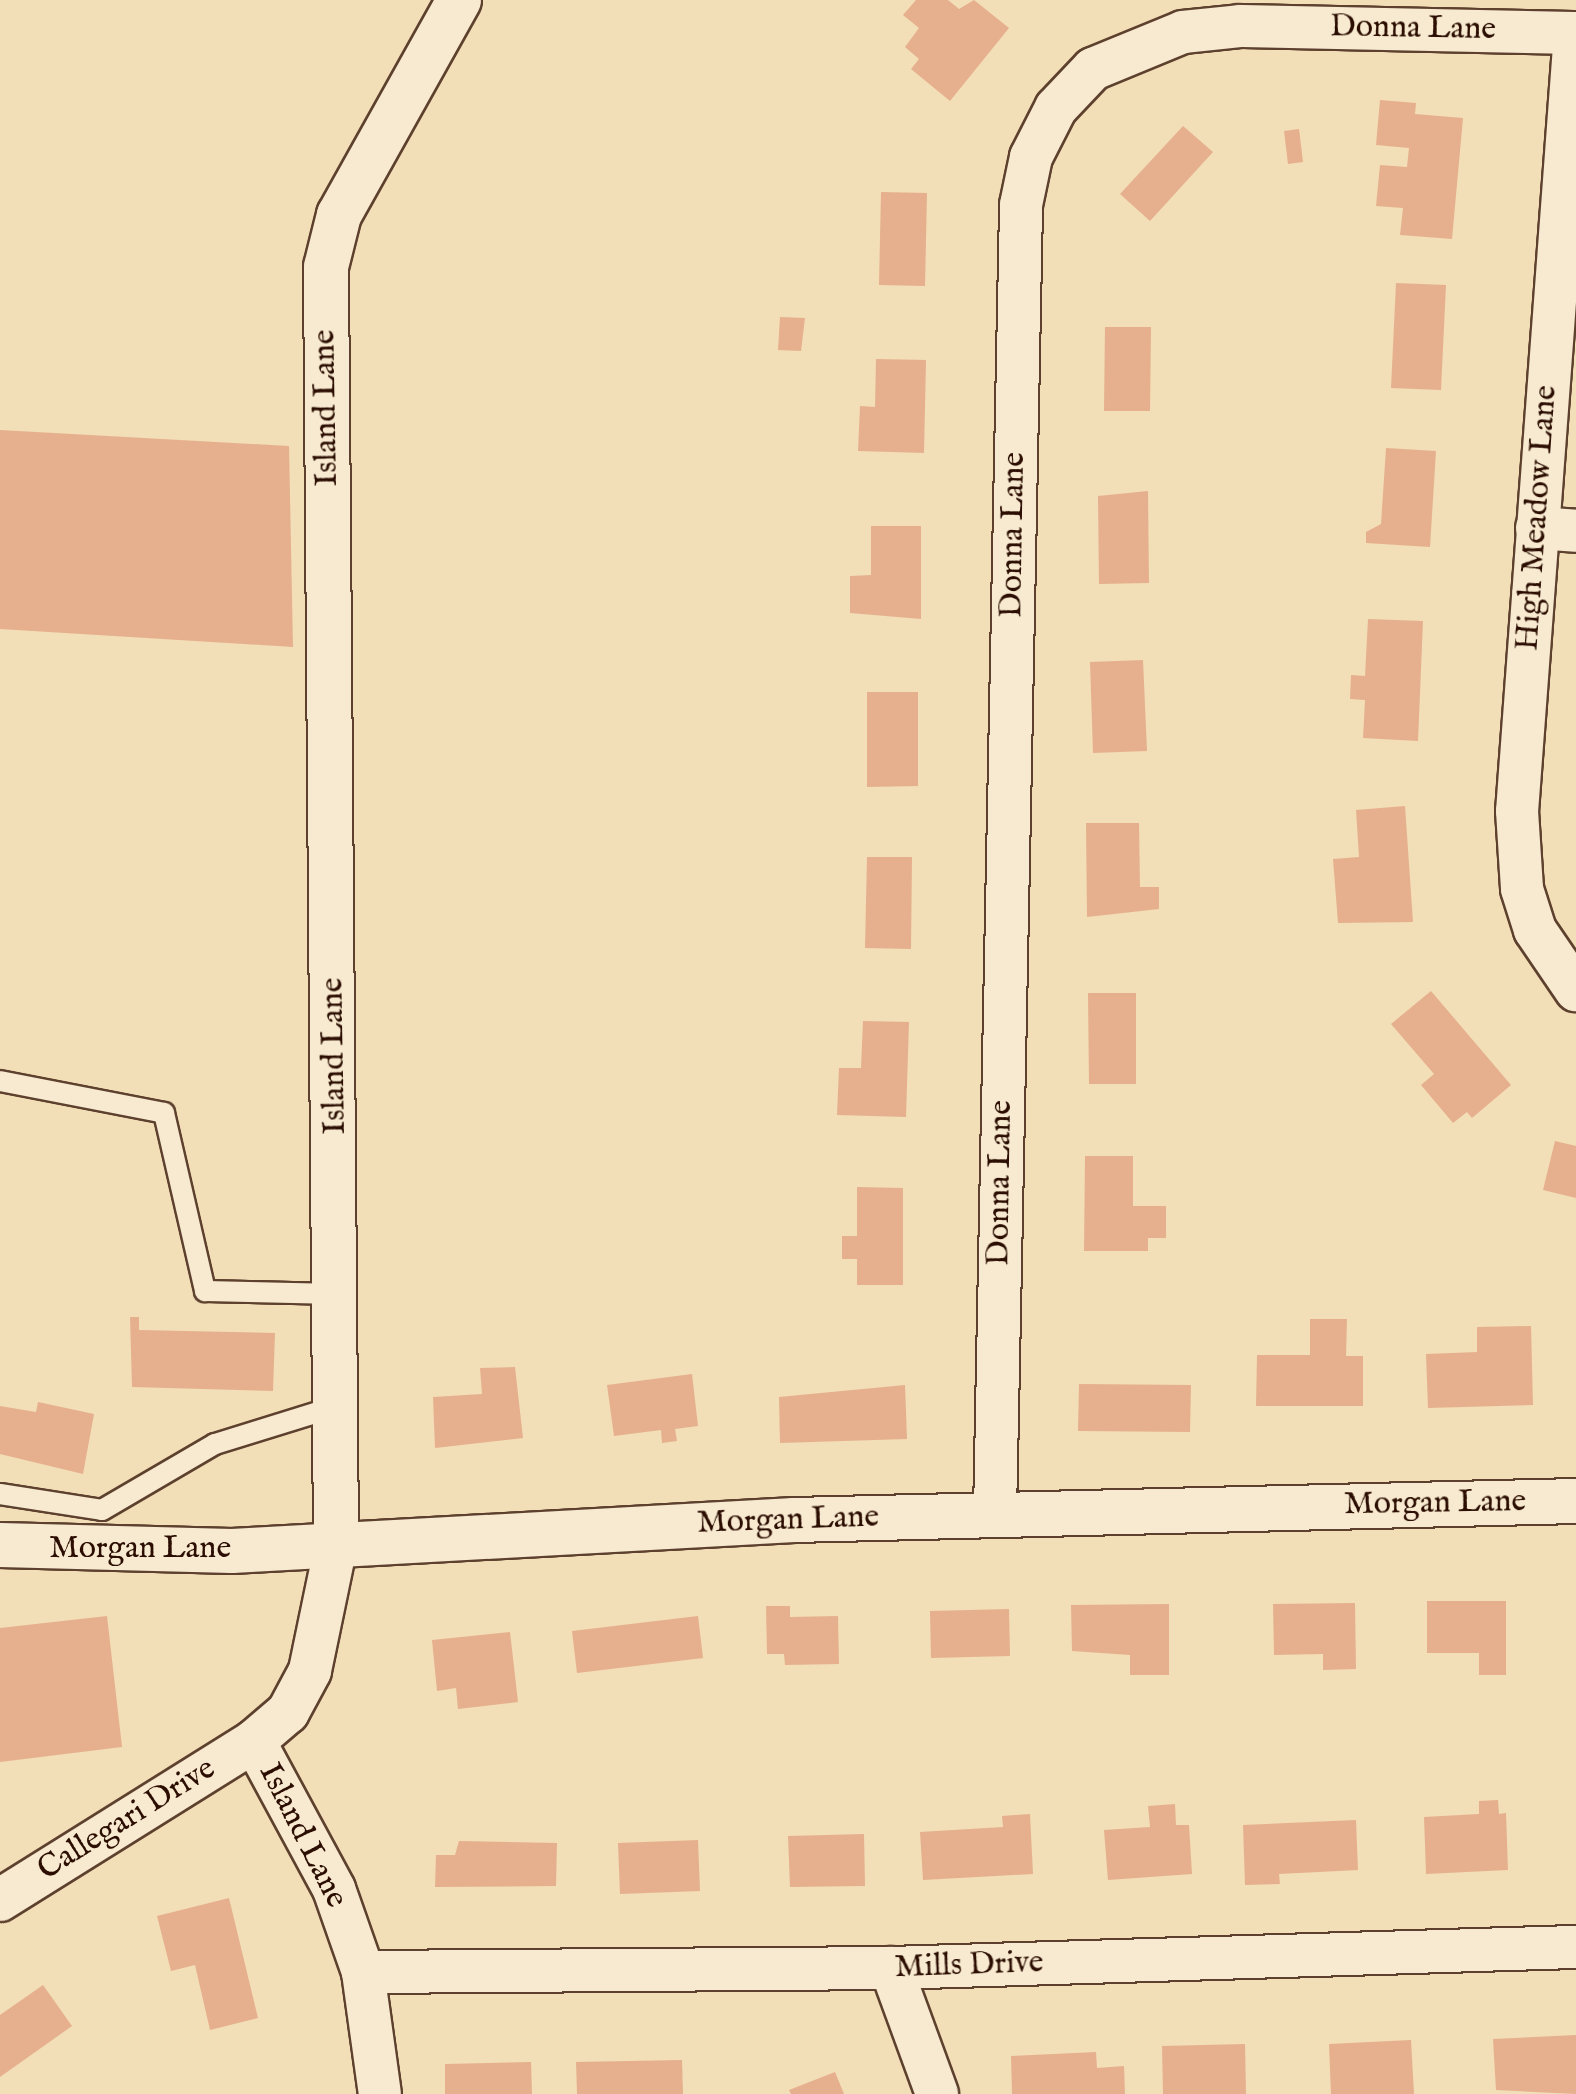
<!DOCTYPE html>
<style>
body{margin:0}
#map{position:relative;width:1576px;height:2094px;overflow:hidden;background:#f2deb7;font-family:"IM FELL English",serif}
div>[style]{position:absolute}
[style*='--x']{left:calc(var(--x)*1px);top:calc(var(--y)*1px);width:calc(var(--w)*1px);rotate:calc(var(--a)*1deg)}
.building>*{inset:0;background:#e6b08e}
.roads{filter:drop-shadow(2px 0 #5d412e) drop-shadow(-2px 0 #5d412e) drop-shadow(0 2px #5d412e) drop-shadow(0 -2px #5d412e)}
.service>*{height:20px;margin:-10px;padding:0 10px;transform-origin:10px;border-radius:10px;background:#f7ead0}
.minor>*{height:42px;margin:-21px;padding:0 21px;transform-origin:21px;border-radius:21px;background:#f7ead0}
.tertiary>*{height:44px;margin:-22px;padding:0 22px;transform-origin:22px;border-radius:22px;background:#f7ead0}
span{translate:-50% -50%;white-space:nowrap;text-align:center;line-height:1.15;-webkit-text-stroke:8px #f7ead0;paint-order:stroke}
.street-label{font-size:32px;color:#2b0d01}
</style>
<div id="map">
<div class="building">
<i style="clip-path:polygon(916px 0,948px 0,959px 9px,974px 0,1009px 28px,950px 101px,911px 69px,919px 59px,905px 47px,919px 28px,903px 15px)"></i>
<i style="clip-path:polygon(1380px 100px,1416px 103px,1415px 114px,1463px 118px,1452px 239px,1400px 235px,1403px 208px,1376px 206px,1380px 165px,1407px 167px,1409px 148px,1376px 145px)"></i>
<i style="clip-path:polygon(1183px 126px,1213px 152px,1150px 221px,1120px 194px)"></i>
<i style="clip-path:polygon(1299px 129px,1303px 162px,1288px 164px,1284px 131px)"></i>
<i style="clip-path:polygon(881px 192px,927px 193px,925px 286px,879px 285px)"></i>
<i style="clip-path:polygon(1396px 283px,1446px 285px,1441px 390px,1391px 388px)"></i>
<i style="clip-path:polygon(780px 317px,805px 318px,801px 351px,778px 350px)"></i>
<i style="clip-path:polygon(1105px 327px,1151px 327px,1150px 411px,1104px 411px)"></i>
<i style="clip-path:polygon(876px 359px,926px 360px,924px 453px,858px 451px,860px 406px,875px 407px)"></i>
<i style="clip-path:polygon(0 430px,289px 446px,293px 647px,0 629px)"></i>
<i style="clip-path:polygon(1386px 448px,1436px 451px,1430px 547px,1366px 543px,1366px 532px,1381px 524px)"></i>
<i style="clip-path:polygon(1148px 491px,1149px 583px,1099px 584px,1098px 496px)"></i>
<i style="clip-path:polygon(871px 526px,921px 526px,921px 619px,850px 613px,850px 576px,871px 575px)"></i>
<i style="clip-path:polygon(1368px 619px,1423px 621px,1418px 741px,1363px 738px,1365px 700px,1350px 699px,1351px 675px,1365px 676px)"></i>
<i style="clip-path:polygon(1143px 660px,1147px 751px,1093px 753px,1090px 662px)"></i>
<i style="clip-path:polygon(867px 692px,918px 692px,918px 786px,867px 787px)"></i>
<i style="clip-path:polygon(1405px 806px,1413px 922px,1338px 923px,1333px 859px,1359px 857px,1356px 810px)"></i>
<i style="clip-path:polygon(1086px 823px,1139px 823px,1140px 887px,1159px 887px,1159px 909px,1087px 917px)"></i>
<i style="clip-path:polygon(867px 857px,912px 857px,911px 949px,865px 948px)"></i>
<i style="clip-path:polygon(1431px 991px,1511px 1085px,1472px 1118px,1467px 1112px,1453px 1123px,1421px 1085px,1434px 1074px,1391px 1024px)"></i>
<i style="clip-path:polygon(1088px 993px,1136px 993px,1136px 1084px,1089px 1084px)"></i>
<i style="clip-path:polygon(863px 1021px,909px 1022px,906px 1117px,837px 1115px,839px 1068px,861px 1068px)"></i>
<i style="clip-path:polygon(1555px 1141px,1576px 1146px,1576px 1198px,1543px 1190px)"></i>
<i style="clip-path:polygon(1085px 1156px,1133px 1156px,1133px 1206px,1166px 1206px,1166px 1238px,1148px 1238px,1148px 1251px,1084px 1251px)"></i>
<i style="clip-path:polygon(857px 1187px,903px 1188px,903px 1285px,857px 1285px,857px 1259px,842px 1259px,842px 1236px,857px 1236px)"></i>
<i style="clip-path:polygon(130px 1317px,139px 1317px,139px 1330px,275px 1333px,273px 1391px,132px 1387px)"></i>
<i style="clip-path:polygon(1310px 1319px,1347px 1319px,1346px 1356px,1363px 1356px,1363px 1406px,1256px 1406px,1257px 1355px,1310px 1355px)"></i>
<i style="clip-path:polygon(1531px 1326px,1533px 1405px,1428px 1408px,1426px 1354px,1477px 1352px,1477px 1327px)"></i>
<i style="clip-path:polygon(515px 1367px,523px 1438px,435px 1448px,433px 1397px,482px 1394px,480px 1368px)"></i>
<i style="clip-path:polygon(692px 1374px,698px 1426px,675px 1429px,677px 1441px,662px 1443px,661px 1430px,614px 1436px,607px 1385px)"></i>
<i style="clip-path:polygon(1079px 1384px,1191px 1385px,1190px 1432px,1078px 1431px)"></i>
<i style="clip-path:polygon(905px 1385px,907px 1439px,780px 1443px,779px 1397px)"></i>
<i style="clip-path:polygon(38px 1402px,94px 1414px,83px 1474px,0 1454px,0 1406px,36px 1412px)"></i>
<i style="clip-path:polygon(1427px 1601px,1506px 1601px,1506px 1675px,1479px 1675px,1479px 1653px,1427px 1653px)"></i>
<i style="clip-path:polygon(1355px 1603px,1356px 1669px,1323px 1670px,1323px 1654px,1274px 1655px,1273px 1604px)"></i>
<i style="clip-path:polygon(1169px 1604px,1169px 1675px,1130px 1675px,1130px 1655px,1072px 1651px,1071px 1605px)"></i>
<i style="clip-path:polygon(766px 1606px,790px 1606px,790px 1617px,838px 1616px,839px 1664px,785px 1665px,784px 1654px,767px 1654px)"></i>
<i style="clip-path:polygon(1009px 1609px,1010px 1656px,931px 1658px,930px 1611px)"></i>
<i style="clip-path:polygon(107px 1616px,122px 1747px,0 1762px,0 1628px)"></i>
<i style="clip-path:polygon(698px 1616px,703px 1658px,577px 1673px,572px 1631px)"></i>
<i style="clip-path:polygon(510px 1632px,518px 1702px,458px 1709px,456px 1688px,437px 1691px,432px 1640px)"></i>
<i style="clip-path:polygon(1498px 1800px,1499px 1814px,1506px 1813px,1508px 1870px,1426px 1874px,1424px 1817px,1479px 1814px,1479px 1801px)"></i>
<i style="clip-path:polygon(1175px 1804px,1176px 1825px,1189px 1825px,1192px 1874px,1108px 1880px,1104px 1830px,1150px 1827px,1148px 1806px)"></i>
<i style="clip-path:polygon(1030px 1814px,1033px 1874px,923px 1880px,920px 1832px,1003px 1827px,1002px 1816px)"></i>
<i style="clip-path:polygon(1356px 1820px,1358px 1870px,1279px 1874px,1280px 1884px,1245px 1885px,1243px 1825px)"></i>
<i style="clip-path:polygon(864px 1834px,865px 1886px,790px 1887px,788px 1836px)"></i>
<i style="clip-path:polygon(698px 1840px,700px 1891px,620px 1894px,618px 1843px)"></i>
<i style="clip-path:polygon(459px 1841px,557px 1843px,556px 1886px,435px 1887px,436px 1855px,455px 1855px)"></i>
<i style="clip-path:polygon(229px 1898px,258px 2018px,210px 2030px,195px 1965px,171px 1971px,157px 1916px)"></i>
<i style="clip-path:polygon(43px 1985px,72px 2026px,0 2077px,0 2015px)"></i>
<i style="clip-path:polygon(1576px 2035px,1576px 2094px,1496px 2090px,1493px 2039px)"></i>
<i style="clip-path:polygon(1411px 2040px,1414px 2094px,1331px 2094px,1329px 2044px)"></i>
<i style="clip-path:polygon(1245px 2044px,1246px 2094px,1163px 2094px,1162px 2046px)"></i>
<i style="clip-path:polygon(1096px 2052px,1097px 2068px,1124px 2066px,1125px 2094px,1012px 2094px,1011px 2056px)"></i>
<i style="clip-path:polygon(682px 2060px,683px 2094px,577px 2094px,576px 2062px)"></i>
<i style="clip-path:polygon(531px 2062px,532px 2094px,445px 2094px,445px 2064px)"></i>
<i style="clip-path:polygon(835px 2072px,844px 2094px,791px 2094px,789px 2090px)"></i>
</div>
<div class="roads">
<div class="service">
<i style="--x:0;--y:1081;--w:167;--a:11"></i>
<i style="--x:164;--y:1113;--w:183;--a:77"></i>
<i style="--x:205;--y:1291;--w:132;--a:1.3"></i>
<i style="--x:0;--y:1494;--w:103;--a:8.9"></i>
<i style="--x:102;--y:1510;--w:131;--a:-30.3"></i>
<i style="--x:215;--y:1444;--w:129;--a:-17.2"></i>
</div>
<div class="minor">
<i style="--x:1575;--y:33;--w:780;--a:94.26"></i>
<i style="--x:1517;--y:811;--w:78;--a:86.3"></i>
<i style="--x:1522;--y:889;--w:43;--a:72.4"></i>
<i style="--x:1535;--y:930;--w:73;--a:55.7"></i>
<i style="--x:1537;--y:528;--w:39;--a:4"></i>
<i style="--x:995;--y:1514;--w:1309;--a:-88.86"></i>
<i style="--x:1021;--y:205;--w:49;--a:-78.2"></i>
<i style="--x:1031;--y:157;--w:55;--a:-63"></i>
<i style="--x:1056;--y:108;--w:54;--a:-46.5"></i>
<i style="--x:1093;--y:69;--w:97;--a:-22.3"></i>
<i style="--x:1183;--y:32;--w:57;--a:-6"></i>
<i style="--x:1240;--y:26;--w:336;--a:1.2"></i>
<i style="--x:336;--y:1545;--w:129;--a:101.7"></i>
<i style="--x:310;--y:1671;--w:47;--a:118.2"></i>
<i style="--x:288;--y:1712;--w:45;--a:139.5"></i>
<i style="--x:254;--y:1741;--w:168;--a:61.6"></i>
<i style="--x:334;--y:1889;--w:88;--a:70.7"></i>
<i style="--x:363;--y:1972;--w:123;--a:82.1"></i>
<i style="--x:0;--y:1900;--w:300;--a:-32"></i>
<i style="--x:891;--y:1968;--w:134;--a:69.9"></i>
<i style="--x:363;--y:1972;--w:528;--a:-0.43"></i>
<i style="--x:891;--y:1968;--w:685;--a:-1.76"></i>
</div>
<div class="tertiary">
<i style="--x:0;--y:1545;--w:232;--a:1.5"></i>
<i style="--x:232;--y:1551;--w:563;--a:-3.16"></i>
<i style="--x:794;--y:1520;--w:782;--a:-1.39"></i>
<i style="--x:336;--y:1545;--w:1278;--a:-90.45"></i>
<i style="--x:326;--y:267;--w:54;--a:-76"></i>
<i style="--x:339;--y:215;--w:246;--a:-60.8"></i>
</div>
</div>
<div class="street-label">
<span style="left:1413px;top:29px;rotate:1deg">Donna Lane</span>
<span style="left:327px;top:408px;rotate:-91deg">Island Lane</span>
<span style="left:1538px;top:518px;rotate:-86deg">High Meadow Lane</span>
<span style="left:1014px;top:535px;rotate:-89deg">Donna Lane</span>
<span style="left:335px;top:1056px;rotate:-91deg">Island Lane</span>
<span style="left:1001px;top:1183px;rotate:-89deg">Donna Lane</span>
<span style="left:1435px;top:1504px;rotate:-1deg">Morgan Lane</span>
<span style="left:788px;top:1521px;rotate:-2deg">Morgan Lane</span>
<span style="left:140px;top:1549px">Morgan Lane</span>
<span style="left:127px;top:1820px;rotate:-32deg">Callegari Drive</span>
<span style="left:302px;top:1836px;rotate:63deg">Island Lane</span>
<span style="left:969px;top:1966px;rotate:-2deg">Mills Drive</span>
</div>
</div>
